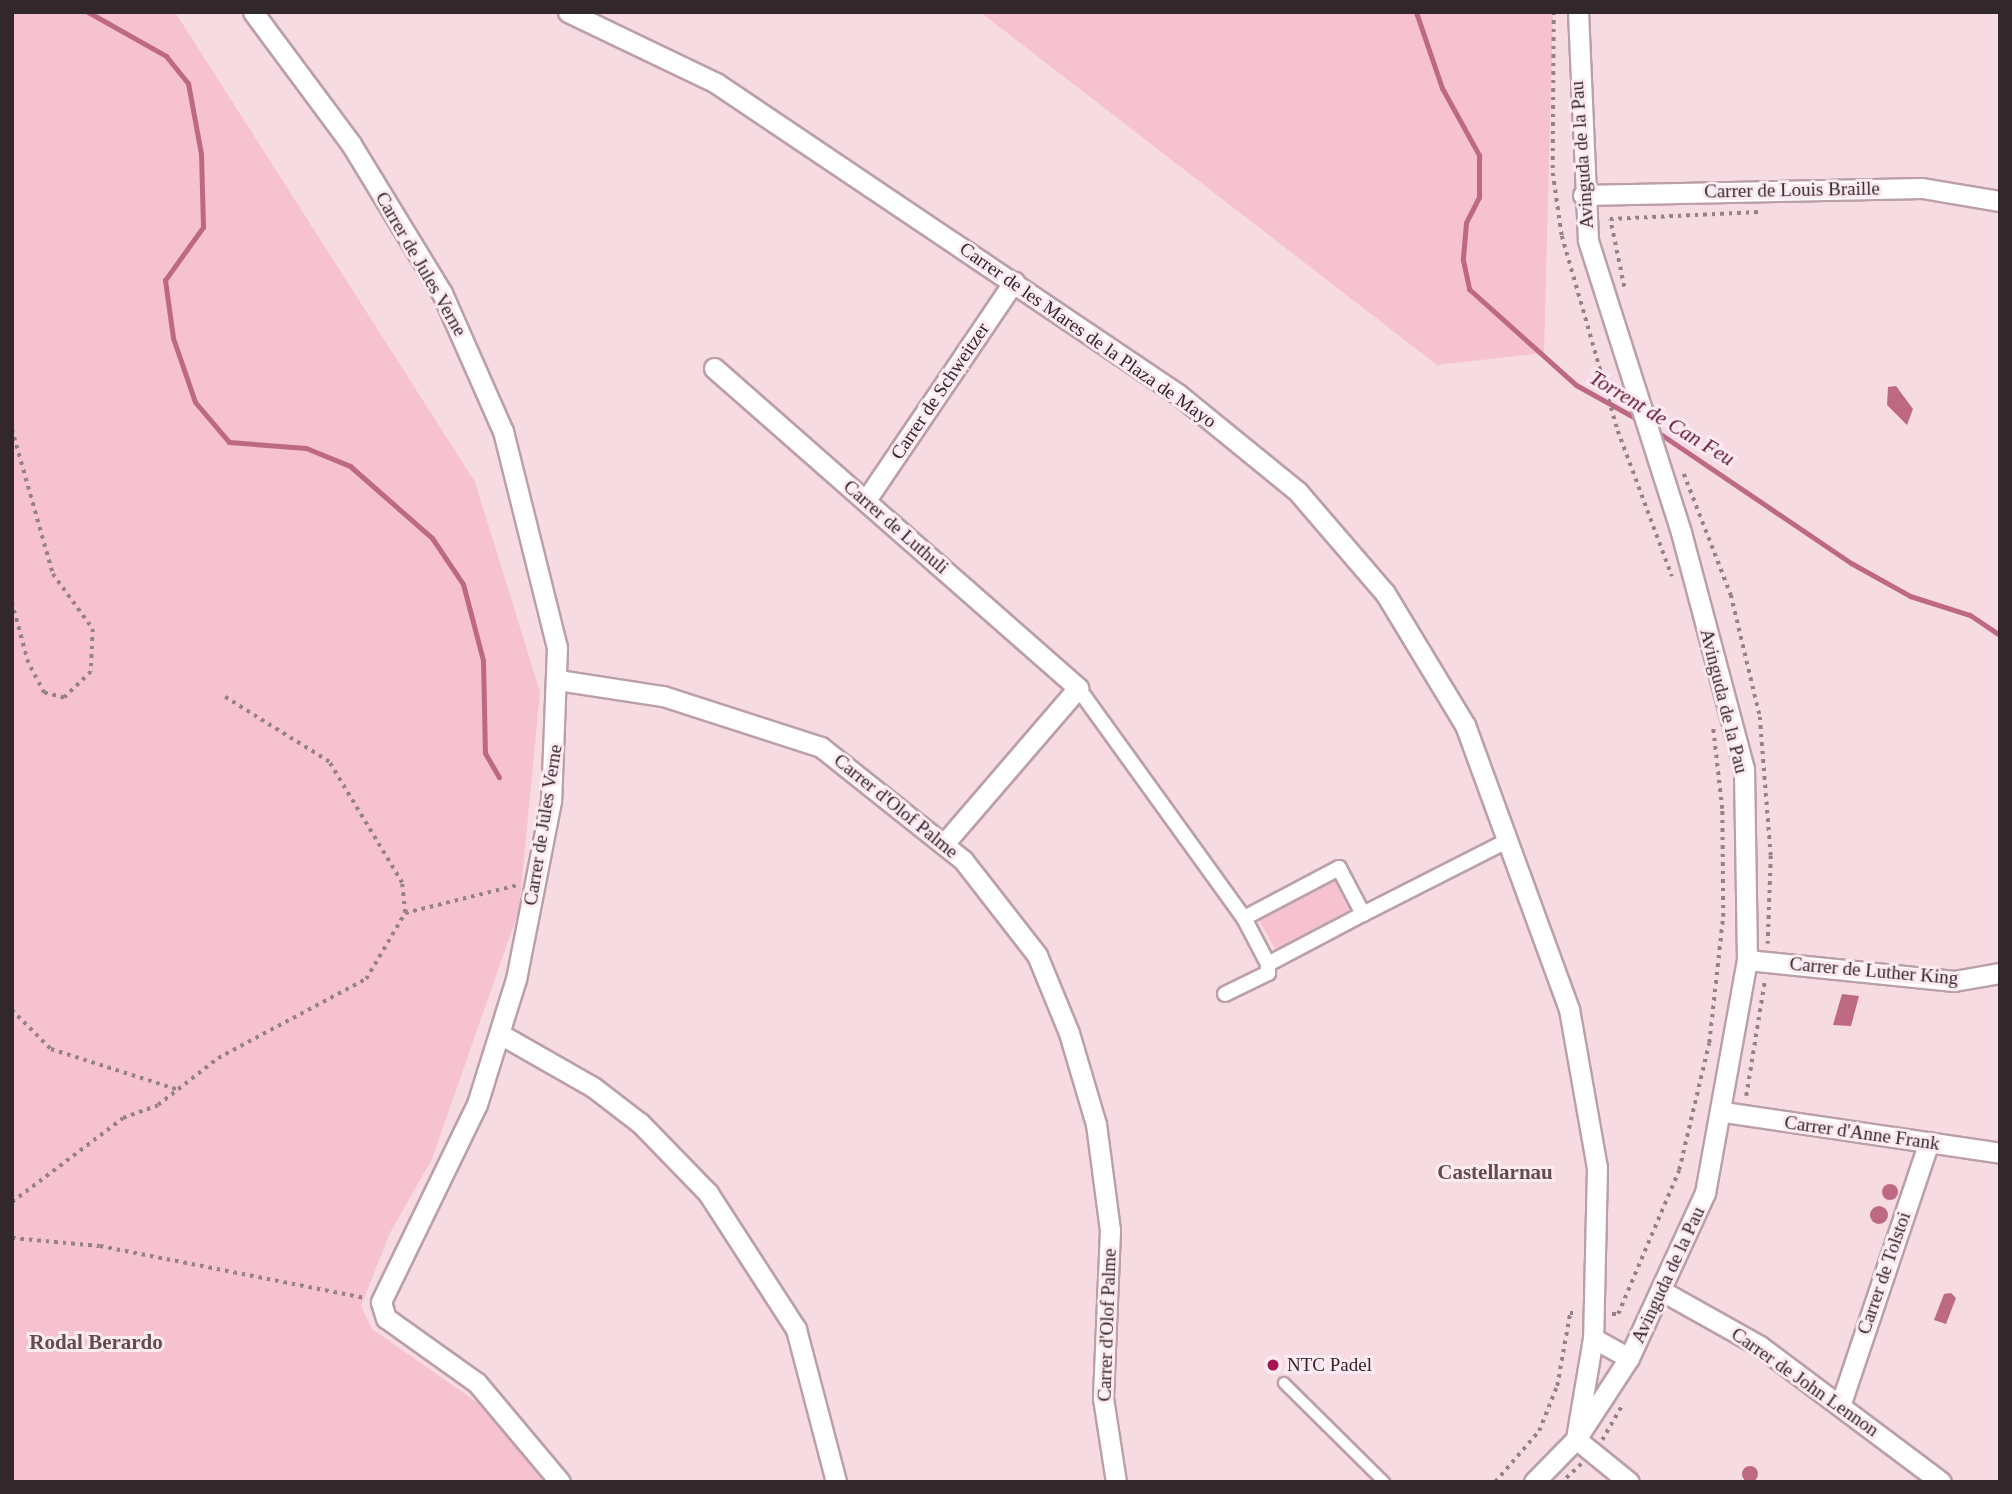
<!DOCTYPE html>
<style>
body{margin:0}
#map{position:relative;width:2012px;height:1494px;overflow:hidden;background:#f7dbe2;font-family:Georgia,serif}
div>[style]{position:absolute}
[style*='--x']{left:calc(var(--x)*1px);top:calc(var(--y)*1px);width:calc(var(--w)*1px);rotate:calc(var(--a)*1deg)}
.green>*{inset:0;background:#f7c2cf}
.water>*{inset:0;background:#be6983}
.round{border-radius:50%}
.stream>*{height:5px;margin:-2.5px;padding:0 2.5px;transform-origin:2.5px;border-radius:2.5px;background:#be6983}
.path>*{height:3.5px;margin-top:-1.75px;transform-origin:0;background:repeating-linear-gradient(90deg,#958186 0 3.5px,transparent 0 8.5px)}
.roads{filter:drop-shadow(2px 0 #bba0a7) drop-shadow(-2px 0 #bba0a7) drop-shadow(0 2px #bba0a7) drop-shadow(0 -2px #bba0a7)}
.service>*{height:10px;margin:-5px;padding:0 5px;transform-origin:5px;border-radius:5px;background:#fff}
.pedestrian>*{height:14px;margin:-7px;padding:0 7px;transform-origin:7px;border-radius:7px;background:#fff}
.minor>*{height:19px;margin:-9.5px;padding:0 9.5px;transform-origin:9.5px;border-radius:9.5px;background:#fff}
.dots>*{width:19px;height:19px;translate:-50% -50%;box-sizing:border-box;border:4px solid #fdebef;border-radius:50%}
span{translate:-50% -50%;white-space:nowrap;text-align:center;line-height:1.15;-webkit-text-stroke:6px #fdebef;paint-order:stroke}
.street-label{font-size:19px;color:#32272a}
.poi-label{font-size:19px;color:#32272a}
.left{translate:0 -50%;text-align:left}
.water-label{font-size:21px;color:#621333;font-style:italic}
.neighbourhood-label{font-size:21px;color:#634b51;font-weight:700}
.frame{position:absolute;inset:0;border:14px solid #32272a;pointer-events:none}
</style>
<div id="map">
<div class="green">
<i style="clip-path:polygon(12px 12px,175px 12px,475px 482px,540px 692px,519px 910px,432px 1159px,390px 1233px,361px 1306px,372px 1329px,478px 1403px,546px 1482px,12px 1482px)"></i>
<i style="clip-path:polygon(980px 12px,1553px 12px,1544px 353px,1437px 365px)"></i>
<i style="clip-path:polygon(1334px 879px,1352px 911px,1277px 952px,1259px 920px)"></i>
</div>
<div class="water">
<i style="clip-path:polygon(1896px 386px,1913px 409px,1907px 425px,1887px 405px,1888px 387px)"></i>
<i style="clip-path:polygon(1842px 994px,1859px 996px,1851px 1026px,1833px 1025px)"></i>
<i class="round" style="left:1882px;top:1184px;width:16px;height:16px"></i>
<i class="round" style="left:1870px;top:1206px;width:18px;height:18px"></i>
<i style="clip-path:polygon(1951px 1293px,1956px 1298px,1946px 1324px,1934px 1320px,1944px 1294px)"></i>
<i class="round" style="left:1742px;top:1466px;width:16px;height:16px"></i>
</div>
<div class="stream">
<i style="--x:88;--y:12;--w:90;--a:29.4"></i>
<i style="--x:166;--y:56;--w:35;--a:51"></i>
<i style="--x:188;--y:83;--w:72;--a:79.6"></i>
<i style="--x:201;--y:154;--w:73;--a:88.4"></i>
<i style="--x:203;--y:227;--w:65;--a:125.6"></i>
<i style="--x:165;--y:280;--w:59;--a:82.1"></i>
<i style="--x:173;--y:338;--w:68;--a:71"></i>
<i style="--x:195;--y:402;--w:52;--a:49.6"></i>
<i style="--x:229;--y:442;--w:77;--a:4.5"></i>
<i style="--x:306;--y:448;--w:48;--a:22.2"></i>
<i style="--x:350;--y:466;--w:109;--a:41.3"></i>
<i style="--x:432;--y:538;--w:55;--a:56"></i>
<i style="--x:463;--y:584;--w:79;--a:75.3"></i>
<i style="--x:483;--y:660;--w:93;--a:88.8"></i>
<i style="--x:485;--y:753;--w:28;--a:60"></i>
<i style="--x:1416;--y:12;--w:80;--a:71.1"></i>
<i style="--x:1442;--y:88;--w:77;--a:61.1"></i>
<i style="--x:1479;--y:155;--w:42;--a:90"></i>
<i style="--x:1479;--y:197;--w:29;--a:117"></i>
<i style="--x:1466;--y:223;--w:37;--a:95"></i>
<i style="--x:1463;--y:260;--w:30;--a:78"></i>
<i style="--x:1469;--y:289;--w:144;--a:41.9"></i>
<i style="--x:1576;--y:385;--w:72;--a:29.1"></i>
<i style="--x:1653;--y:429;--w:239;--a:34.1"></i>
<i style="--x:1851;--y:563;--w:68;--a:29.2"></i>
<i style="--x:1910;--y:596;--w:63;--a:17.6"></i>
<i style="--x:1970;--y:615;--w:36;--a:34"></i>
</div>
<div class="path">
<i style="--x:1554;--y:12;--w:161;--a:90.4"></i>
<i style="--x:1553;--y:173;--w:64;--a:81.9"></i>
<i style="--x:1562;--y:236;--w:203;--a:74"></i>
<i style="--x:1618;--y:431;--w:155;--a:69.6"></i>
<i style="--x:1624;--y:287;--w:69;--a:-101.6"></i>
<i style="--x:1610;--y:219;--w:149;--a:-2.7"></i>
<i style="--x:12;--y:429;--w:151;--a:74.2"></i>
<i style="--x:53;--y:574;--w:68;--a:54"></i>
<i style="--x:93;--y:629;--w:43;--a:92.7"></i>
<i style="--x:91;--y:672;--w:37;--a:136"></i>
<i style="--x:64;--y:698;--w:21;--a:-166"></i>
<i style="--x:44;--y:693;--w:34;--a:-118"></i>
<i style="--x:28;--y:663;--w:61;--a:-105.2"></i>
<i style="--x:1684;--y:474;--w:130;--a:68.8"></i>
<i style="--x:1731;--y:595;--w:125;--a:76.6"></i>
<i style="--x:1760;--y:717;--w:139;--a:85.5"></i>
<i style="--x:1771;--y:856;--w:88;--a:92"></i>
<i style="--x:405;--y:913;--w:116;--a:-13.9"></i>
<i style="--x:12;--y:1010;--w:55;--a:45"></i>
<i style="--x:51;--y:1049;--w:134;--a:17.8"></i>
<i style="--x:1746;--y:1096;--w:119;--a:-80.8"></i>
<i style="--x:12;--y:1202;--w:139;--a:-37.1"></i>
<i style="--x:123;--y:1118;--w:37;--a:-20"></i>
<i style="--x:158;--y:1105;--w:76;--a:-38.1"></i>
<i style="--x:218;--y:1058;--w:168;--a:-28.1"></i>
<i style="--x:366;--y:979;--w:77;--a:-59.4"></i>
<i style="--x:405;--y:913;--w:30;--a:-96"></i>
<i style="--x:402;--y:883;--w:141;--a:-121.1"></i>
<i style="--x:329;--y:762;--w:125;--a:-148.1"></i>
<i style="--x:12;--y:1238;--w:88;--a:5.2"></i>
<i style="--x:100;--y:1246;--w:270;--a:11.1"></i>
<i style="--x:1612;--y:1314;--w:6;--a:0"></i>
<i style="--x:1618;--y:1314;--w:156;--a:-67"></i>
<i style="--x:1679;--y:1170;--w:130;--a:-76.7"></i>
<i style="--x:1709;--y:1043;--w:127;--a:-83.7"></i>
<i style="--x:1723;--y:917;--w:108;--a:-90.5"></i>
<i style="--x:1722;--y:809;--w:81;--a:-96.4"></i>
<i style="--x:1602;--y:1440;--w:38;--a:-60"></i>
<i style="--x:1566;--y:1478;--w:21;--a:-43"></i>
<i style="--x:1495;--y:1482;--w:67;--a:-49.2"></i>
<i style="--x:1539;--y:1431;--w:48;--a:-68.2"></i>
<i style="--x:1557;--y:1386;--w:74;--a:-79.9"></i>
<i style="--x:1570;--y:1313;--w:6;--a:0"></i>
</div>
<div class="roads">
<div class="service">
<i style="--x:1284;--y:1383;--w:141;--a:44.7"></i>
</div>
<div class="pedestrian">
<i style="--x:1078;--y:688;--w:284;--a:54.2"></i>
<i style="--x:1244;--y:918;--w:52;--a:62.4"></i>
<i style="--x:1268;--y:964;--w:107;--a:-27.8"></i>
<i style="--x:1363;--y:914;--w:52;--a:-117.6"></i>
<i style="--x:1339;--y:868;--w:107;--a:152.2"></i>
<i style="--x:1363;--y:914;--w:164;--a:-26.9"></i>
<i style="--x:1225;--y:994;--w:48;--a:-26"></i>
<i style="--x:1268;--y:973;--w:9;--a:-90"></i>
</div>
<div class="minor">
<i style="--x:253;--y:12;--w:164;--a:53.4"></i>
<i style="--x:351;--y:144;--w:175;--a:58.6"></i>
<i style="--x:442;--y:293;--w:151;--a:66.2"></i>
<i style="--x:503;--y:431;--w:223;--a:76"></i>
<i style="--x:557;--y:647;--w:154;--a:92.2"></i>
<i style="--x:551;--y:801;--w:181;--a:101.1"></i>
<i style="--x:516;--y:979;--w:131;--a:107.3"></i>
<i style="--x:477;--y:1104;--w:220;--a:115.9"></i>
<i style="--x:381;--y:1302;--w:17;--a:73"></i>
<i style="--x:386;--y:1318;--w:112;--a:35.5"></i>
<i style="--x:477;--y:1383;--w:129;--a:50"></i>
<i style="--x:568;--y:12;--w:164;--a:25.6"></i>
<i style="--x:716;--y:83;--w:557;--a:33.95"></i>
<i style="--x:1178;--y:394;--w:155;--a:39.2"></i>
<i style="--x:1298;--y:492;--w:133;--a:49.3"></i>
<i style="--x:1385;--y:593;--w:154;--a:58.8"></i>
<i style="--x:1465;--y:725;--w:302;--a:69.9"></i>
<i style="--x:1569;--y:1009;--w:160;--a:80"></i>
<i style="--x:1597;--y:1167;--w:171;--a:91.3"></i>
<i style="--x:1593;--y:1338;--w:102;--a:99.6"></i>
<i style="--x:1576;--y:1439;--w:68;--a:39.1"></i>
<i style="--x:1583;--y:195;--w:339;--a:-1.2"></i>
<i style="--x:1922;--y:188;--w:79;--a:9.5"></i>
<i style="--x:714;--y:368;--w:485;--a:41.3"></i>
<i style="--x:1078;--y:688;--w:206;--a:130.7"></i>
<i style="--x:866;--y:500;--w:264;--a:-55.9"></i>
<i style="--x:558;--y:680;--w:106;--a:8.7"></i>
<i style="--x:663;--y:696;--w:166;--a:17.9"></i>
<i style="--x:821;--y:747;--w:181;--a:38.5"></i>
<i style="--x:963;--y:860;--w:120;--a:52.1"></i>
<i style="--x:1037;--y:955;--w:84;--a:67.7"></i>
<i style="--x:1069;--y:1033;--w:95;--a:73.5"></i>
<i style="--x:1096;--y:1124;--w:107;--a:82.5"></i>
<i style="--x:1110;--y:1230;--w:168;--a:92.4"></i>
<i style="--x:1103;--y:1398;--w:85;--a:81.2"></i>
<i style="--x:1747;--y:960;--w:208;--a:5.8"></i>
<i style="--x:1954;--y:981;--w:47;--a:-9.9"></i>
<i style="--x:500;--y:1034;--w:107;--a:29.7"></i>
<i style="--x:593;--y:1087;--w:59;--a:37.5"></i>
<i style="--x:640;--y:1123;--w:98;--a:45.8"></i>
<i style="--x:708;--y:1193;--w:162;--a:57.1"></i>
<i style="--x:796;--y:1329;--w:158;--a:75.3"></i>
<i style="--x:1724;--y:1112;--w:279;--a:8.4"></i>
<i style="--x:1662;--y:1291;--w:112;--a:29.3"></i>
<i style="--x:1760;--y:1346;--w:226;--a:36.9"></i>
<i style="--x:1593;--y:1338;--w:41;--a:29.1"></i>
<i style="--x:1841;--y:1403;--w:273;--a:-71.4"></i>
<i style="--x:1534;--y:1482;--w:60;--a:-45.7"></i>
<i style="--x:1576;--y:1439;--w:97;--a:-56.8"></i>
<i style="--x:1629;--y:1358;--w:182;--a:-65.3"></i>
<i style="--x:1705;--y:1193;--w:237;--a:-79.8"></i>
<i style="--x:1747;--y:960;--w:191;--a:-90.9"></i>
<i style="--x:1744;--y:769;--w:245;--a:-104.9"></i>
<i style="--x:1681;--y:532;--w:306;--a:-107.7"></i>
<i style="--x:1588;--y:240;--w:228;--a:-92.5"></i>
</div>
</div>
<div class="dots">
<i style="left:1273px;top:1365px;background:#a61656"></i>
</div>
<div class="street-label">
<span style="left:1582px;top:155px;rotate:-94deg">Avinguda de la Pau</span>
<span style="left:1792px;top:190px;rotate:-1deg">Carrer de Louis Braille</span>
<span style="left:421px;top:264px;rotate:60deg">Carrer de Jules Verne</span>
<span style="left:1088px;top:335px;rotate:35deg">Carrer de les Mares de la Plaza de Mayo</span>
<span style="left:940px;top:391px;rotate:-56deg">Carrer de Schweitzer</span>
<span style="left:896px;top:527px;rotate:41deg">Carrer de Luthuli</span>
<span style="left:1724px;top:701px;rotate:76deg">Avinguda de la Pau</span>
<span style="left:896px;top:806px;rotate:39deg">Carrer d'Olof Palme</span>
<span style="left:543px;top:825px;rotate:-81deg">Carrer de Jules Verne</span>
<span style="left:1874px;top:971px;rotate:5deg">Carrer de Luther King</span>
<span style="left:1862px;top:1133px;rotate:8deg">Carrer d'Anne Frank</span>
<span style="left:1884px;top:1273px;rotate:-71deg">Carrer de Tolstoi</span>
<span style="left:1668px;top:1275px;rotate:-65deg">Avinguda de la Pau</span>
<span style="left:1107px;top:1325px;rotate:-88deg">Carrer d'Olof Palme</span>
<span style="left:1805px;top:1382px;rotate:35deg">Carrer de John Lennon</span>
</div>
<div class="poi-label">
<span class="left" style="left:1287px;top:1365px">NTC Padel</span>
</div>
<div class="water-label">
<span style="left:1662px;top:418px;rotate:31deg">Torrent de Can Feu</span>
</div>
<div class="neighbourhood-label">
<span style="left:1495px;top:1172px">Castellarnau</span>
<span style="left:96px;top:1342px">Rodal Berardo</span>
</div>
<div class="frame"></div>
</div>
